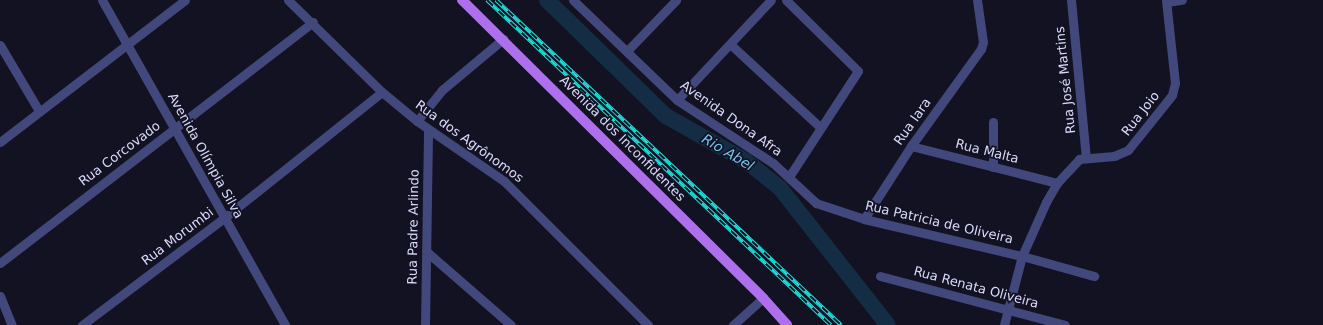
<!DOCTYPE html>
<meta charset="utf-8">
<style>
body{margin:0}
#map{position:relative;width:1323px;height:325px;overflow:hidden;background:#131223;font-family:"DejaVu Sans",sans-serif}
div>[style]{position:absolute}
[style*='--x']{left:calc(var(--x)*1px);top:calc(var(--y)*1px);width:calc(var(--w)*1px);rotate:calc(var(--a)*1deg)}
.river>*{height:16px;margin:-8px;padding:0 8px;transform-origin:8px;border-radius:8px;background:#152d44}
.minor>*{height:9px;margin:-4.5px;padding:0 4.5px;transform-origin:4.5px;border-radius:4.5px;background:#43487c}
.major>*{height:10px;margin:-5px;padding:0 5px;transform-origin:5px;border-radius:5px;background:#ad6feb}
.rail>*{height:4px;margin-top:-2px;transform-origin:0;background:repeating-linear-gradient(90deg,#131223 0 8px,#1fe0db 0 16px);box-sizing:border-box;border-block:1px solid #1fe0db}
span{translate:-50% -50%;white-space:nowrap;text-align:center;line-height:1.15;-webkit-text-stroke:3.5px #131223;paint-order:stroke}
.street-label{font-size:13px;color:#d9dafa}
.water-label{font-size:14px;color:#75c4ec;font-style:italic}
</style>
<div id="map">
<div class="river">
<i style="--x:547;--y:0;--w:166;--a:44.3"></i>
<i style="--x:666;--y:116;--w:92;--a:29.4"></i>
<i style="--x:746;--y:161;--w:43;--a:38.5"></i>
<i style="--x:780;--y:188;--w:174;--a:51.8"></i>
</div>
<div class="minor">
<i style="--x:102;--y:0;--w:373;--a:60.6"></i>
<i style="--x:288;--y:0;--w:132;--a:44.4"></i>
<i style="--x:382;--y:92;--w:45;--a:39.6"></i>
<i style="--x:417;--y:121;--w:106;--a:34.6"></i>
<i style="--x:504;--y:181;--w:204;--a:45"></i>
<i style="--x:573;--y:0;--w:144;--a:43.9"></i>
<i style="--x:677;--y:100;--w:115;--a:33.3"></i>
<i style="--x:773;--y:163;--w:59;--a:42.9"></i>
<i style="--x:816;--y:203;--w:51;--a:18.4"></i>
<i style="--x:864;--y:219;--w:162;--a:13.2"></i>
<i style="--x:1022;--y:256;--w:75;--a:15.5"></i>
<i style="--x:786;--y:0;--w:101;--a:44.6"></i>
<i style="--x:858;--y:71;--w:126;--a:123.1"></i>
<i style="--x:1071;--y:0;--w:159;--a:84.6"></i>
<i style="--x:1167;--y:2;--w:15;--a:-8"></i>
<i style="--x:730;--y:44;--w:122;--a:42.7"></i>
<i style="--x:0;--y:45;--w:77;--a:59.4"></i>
<i style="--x:627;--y:51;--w:71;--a:-46.1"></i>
<i style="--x:677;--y:100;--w:137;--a:-46.8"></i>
<i style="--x:417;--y:121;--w:40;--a:-51"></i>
<i style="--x:442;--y:90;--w:80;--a:-39.9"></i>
<i style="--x:993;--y:122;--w:45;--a:90"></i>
<i style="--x:0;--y:142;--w:233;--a:-37.5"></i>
<i style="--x:911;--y:146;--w:151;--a:14.2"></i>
<i style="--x:864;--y:219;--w:87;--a:-57.2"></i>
<i style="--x:911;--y:146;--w:120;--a:-54.2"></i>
<i style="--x:981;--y:49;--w:7;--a:-74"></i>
<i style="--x:983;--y:42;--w:42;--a:-98.1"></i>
<i style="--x:427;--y:252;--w:111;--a:41"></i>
<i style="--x:0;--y:263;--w:395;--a:-37.6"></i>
<i style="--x:880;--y:276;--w:191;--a:14.8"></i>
<i style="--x:0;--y:296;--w:31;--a:68"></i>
<i style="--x:82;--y:325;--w:178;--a:-37"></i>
<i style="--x:224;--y:218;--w:202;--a:-38.6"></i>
<i style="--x:425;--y:325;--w:196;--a:-89.1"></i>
<i style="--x:733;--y:325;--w:40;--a:-42"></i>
<i style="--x:1004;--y:325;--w:71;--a:-75.4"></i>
<i style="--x:1022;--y:256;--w:59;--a:-66"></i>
<i style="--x:1046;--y:202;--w:22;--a:-60"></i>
<i style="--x:1057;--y:183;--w:33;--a:-47"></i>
<i style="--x:1079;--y:159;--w:35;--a:-5"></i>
<i style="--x:1114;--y:156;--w:15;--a:-23"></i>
<i style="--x:1128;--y:150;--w:70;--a:-51.3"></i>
<i style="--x:1172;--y:95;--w:12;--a:-76"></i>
<i style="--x:1175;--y:83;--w:83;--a:-96.2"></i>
</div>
<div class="major">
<i style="--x:462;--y:0;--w:424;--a:44.7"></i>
<i style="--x:763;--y:298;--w:36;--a:48"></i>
</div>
<div class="rail">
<i style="--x:487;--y:0;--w:473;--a:43.4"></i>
<i style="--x:496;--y:0;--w:474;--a:43.3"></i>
</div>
<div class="street-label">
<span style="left:1066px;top:80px;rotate:-96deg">Rua José Martins</span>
<span style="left:1141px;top:114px;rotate:-52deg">Rua Joio</span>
<span style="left:731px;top:119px;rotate:35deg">Avenida Dona Afra</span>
<span style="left:913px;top:122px;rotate:-55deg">Rua Iara</span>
<span style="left:622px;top:139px;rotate:45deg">Avenida dos Inconfidentes</span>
<span style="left:469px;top:142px;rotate:36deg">Rua dos Agrônomos</span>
<span style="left:987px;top:152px;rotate:14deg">Rua Malta</span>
<span style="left:120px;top:154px;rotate:-37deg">Rua Corcovado</span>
<span style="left:205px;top:156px;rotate:61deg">Avenida Olímpia Silva</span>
<span style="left:939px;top:223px;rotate:13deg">Rua Patricia de Oliveira</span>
<span style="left:414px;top:227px;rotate:-89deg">Rua Padre Arlindo</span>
<span style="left:178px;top:237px;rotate:-37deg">Rua Morumbi</span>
<span style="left:976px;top:288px;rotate:15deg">Rua Renata Oliveira</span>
</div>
<div class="water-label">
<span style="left:728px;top:152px;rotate:31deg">Rio Abel</span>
</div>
</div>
